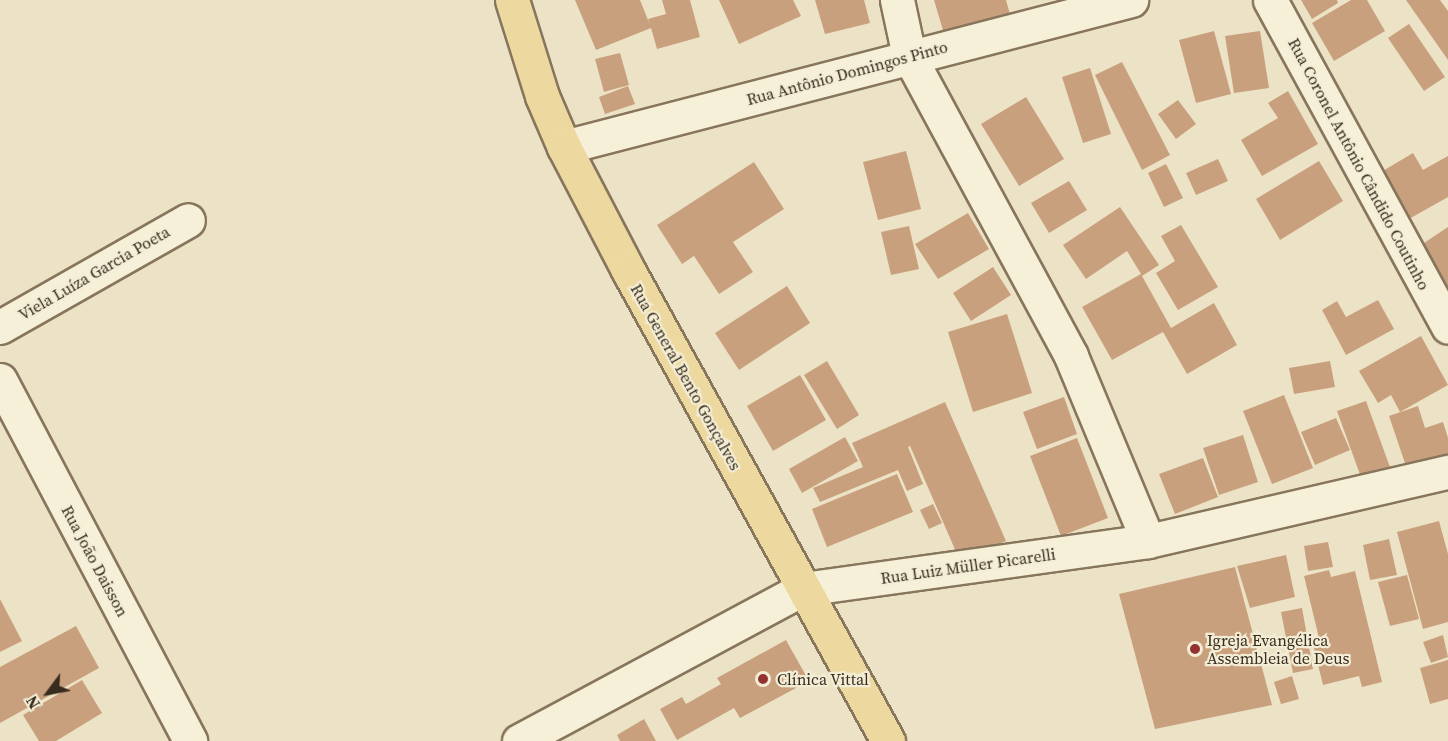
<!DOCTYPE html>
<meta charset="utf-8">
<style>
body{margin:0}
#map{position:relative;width:1448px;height:741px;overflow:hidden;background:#ece3c6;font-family:"Source Serif 4",serif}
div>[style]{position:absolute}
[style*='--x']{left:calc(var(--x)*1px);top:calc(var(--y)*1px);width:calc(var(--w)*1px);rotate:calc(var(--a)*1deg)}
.building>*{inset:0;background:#c9a07d}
.roads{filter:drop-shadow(2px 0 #87755c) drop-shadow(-2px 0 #87755c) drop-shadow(0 2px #87755c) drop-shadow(0 -2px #87755c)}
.minor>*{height:33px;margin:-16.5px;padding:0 16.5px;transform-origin:16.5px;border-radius:16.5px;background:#f7f0d9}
.major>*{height:33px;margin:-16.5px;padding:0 16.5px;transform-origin:16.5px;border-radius:16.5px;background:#edd9a0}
.dots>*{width:16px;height:16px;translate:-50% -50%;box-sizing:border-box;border:3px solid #f4edd5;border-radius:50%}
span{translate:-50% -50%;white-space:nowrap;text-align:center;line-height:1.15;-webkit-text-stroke:4.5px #f4edd5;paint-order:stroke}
.street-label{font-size:16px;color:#382c1f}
.poi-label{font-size:16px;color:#382c1f}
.left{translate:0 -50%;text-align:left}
.north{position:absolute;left:18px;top:663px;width:60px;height:60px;-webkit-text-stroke:4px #f4edd5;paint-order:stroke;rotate:238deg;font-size:16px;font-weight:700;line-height:24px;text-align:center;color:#382c1f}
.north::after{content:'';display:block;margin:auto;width:21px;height:27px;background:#382c1f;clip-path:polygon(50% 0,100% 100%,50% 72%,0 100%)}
</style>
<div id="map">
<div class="building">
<i style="clip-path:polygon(575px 0,640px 0,650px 25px,648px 19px,666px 14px,662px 0,690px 0,700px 37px,657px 49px,651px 28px,596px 50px)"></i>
<i style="clip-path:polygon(719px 0,793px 0,801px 16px,739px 44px)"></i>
<i style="clip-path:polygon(815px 0,864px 0,870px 23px,825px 34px)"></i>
<i style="clip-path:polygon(934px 0,1006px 0,1013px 25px,947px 44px)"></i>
<i style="clip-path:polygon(1301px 0,1337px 0,1338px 3px,1312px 19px)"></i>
<i style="clip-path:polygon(1351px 0,1367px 0,1385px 31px,1334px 61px,1312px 23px)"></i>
<i style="clip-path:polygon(1406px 0,1440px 0,1448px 11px,1448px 60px)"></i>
<i style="clip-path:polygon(1409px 24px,1445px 77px,1424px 91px,1388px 38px)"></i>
<i style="clip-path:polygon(1214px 31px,1231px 94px,1196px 103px,1179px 40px)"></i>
<i style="clip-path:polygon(1260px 31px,1269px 88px,1234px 93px,1225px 36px)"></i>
<i style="clip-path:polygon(620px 53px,629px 85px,604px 92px,595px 59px)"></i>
<i style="clip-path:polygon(1122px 62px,1170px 155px,1142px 170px,1095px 75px)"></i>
<i style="clip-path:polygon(1090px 68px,1111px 134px,1083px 143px,1062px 77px)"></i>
<i style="clip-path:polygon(628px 86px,635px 104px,605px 114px,599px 97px)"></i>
<i style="clip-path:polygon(1288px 91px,1318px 144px,1262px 176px,1241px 140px,1278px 118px,1268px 103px)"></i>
<i style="clip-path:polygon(1026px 97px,1064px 159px,1019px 186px,981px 124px)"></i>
<i style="clip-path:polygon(1178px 100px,1196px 124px,1176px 139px,1158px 114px)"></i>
<i style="clip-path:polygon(906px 151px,921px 209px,878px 220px,863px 162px)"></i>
<i style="clip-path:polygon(1413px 153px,1423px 170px,1448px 156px,1448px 197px,1409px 219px,1381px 172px)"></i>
<i style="clip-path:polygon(1218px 159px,1228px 181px,1196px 195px,1186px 173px)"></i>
<i style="clip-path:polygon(1319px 161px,1343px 201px,1280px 240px,1256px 199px)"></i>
<i style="clip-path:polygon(754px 162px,784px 209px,733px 242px,753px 272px,719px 294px,694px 256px,682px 264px,657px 225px)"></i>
<i style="clip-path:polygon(1166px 164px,1183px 198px,1164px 207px,1148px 173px)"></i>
<i style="clip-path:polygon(1069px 181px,1087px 210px,1049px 233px,1031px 203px)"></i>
<i style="clip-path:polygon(1120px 207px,1159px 265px,1142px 276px,1171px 328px,1214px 303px,1237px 345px,1187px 374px,1163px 332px,1112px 360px,1082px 307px,1141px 274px,1127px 251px,1086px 279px,1063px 245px)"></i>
<i style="clip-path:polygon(968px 213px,989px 249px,938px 279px,915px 244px)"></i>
<i style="clip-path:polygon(1181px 225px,1218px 287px,1178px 310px,1156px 273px,1175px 261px,1161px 236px)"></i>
<i style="clip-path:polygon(909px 226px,919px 269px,891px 275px,881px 232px)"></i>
<i style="clip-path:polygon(1448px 227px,1448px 291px,1418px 247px)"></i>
<i style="clip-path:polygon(993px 267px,1011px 295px,971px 321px,953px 293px)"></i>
<i style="clip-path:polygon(787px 286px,810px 323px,739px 370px,715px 333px)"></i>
<i style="clip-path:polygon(1378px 300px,1394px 329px,1346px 355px,1322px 310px,1337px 301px,1346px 317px)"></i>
<i style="clip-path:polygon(1007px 314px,1032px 393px,973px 412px,948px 332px)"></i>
<i style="clip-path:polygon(1421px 336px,1448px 385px,1400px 412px,1391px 395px,1378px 403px,1359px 371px)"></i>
<i style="clip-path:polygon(827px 361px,859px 415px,837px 429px,804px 375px)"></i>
<i style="clip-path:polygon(1330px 361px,1335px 387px,1294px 394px,1289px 368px)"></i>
<i style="clip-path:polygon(800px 375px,826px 420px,773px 451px,747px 406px)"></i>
<i style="clip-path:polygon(1284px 395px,1313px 468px,1272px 484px,1243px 411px)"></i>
<i style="clip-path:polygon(1064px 397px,1077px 434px,1037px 449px,1023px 412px)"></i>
<i style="clip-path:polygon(1366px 401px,1391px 470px,1362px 480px,1337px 411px)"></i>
<i style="clip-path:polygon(945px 402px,1006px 541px,960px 561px,910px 446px,908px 447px,923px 484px,907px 491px,898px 470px,820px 502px,813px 488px,863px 467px,852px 443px)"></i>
<i style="clip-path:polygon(1418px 406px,1425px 428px,1443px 422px,1448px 438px,1448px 466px,1410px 478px,1389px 416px)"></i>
<i style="clip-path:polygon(1336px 418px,1350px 450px,1315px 465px,1301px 432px)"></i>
<i style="clip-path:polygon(1243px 435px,1258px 482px,1219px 495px,1203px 448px)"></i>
<i style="clip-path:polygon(845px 437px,858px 461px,802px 493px,789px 469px)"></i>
<i style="clip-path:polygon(1077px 438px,1108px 518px,1061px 536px,1030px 456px)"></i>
<i style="clip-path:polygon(1203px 458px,1218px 497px,1175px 514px,1159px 474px)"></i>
<i style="clip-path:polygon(897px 474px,913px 512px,827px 547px,812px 509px)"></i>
<i style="clip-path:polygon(933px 504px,942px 523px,929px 529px,920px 510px)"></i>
<i style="clip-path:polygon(1439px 521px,1448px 554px,1448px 622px,1423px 629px,1397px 532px)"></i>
<i style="clip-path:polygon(1389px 539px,1397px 575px,1370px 580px,1363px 545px)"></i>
<i style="clip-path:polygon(1328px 542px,1333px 567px,1308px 571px,1304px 546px)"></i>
<i style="clip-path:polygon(1286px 555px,1295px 597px,1250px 608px,1237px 566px)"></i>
<i style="clip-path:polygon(1235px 567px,1272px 705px,1155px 729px,1119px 594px)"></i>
<i style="clip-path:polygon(1329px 570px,1331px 577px,1355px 571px,1382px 682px,1362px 687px,1359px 676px,1323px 685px,1312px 640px,1319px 638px,1304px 576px)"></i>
<i style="clip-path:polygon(1407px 575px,1419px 619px,1390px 626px,1378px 582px)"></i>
<i style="clip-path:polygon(0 599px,22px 641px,0 652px)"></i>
<i style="clip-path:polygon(1302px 608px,1313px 669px,1293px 673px,1281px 612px)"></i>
<i style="clip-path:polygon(76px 626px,99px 668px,0 723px,0 667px)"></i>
<i style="clip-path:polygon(1443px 635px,1448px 657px,1431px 663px,1423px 642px)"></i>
<i style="clip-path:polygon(786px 640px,809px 681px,740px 718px,734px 708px,677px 740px,660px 709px,682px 697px,686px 704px,721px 684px,717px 678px)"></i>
<i style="clip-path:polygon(1448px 660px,1448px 699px,1430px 704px,1420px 668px)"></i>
<i style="clip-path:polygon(1292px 676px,1299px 699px,1281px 704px,1274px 682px)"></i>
<i style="clip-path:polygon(82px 680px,102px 713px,56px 741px,39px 741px,23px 715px)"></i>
<i style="clip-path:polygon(644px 719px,656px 741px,620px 741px,617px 735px)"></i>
</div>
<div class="roads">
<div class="minor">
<i style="--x:897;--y:0;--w:57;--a:77.9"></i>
<i style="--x:909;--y:56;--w:341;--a:61.6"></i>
<i style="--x:1071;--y:356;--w:200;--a:67.4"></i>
<i style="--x:1270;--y:0;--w:372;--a:61.4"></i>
<i style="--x:564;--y:147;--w:586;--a:-14.53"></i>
<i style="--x:0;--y:327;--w:216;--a:-29.6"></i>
<i style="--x:0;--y:380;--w:408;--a:62.2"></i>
<i style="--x:519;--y:741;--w:322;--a:-28.2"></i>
<i style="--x:803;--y:589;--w:348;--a:-7.9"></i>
<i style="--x:1148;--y:541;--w:308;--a:-13"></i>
</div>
<div class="major">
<i style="--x:512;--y:0;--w:101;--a:72.6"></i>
<i style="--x:542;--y:96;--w:56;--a:66.7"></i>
<i style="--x:564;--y:147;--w:139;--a:62.5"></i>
<i style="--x:628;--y:270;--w:538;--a:61.1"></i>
</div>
</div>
<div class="dots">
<i style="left:1195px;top:649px;background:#93332f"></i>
<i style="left:763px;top:679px;background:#93332f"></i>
</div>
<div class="street-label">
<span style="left:847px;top:73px;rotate:-15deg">Rua Antônio Domingos Pinto</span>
<span style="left:1359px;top:164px;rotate:62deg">Rua Coronel Antônio Cândido Coutinho</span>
<span style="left:94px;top:273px;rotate:-30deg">Viela Luíza Garcia Poeta</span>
<span style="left:686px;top:377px;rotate:61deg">Rua General Bento Gonçalves</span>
<span style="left:95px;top:561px;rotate:62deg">Rua João Daisson</span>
<span style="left:968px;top:566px;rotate:-8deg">Rua Luiz Müller Picarelli</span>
</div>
<div class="poi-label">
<span class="left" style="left:1207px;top:649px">Igreja Evangélica<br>Assembleia de Deus</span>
<span class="left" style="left:777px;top:679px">Clínica Vittal</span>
</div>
<div class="north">N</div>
</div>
